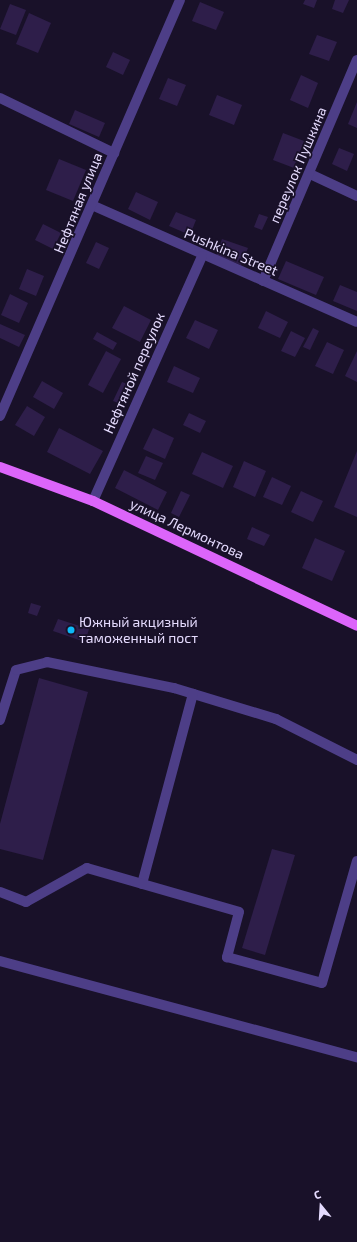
<!DOCTYPE html>
<meta charset="utf-8">
<style>
body{margin:0}
#map{position:relative;width:357px;height:1242px;overflow:hidden;background:#191129;font-family:"Exo 2",sans-serif}
div>[style]{position:absolute}
[style*='--x']{left:calc(var(--x)*1px);top:calc(var(--y)*1px);width:calc(var(--w)*1px);rotate:calc(var(--a)*1deg)}
.building>*{inset:0;background:#2e1e4a}
.minor>*{height:10px;margin:-5px;padding:0 5px;transform-origin:5px;border-radius:5px;background:#4d3e87}
.major>*{height:10px;margin:-5px;padding:0 5px;transform-origin:5px;border-radius:5px;background:#dc65fa}
.dots>*{width:11px;height:11px;translate:-50% -50%;box-sizing:border-box;border:2px solid #191129;border-radius:50%}
span{translate:-50% -50%;white-space:nowrap;text-align:center;line-height:1.15;-webkit-text-stroke:3.5px #191129;paint-order:stroke}
.street-label{font-size:14px;color:#e5dbfe}
.poi-label{font-size:14px;color:#e5dbfe}
.left{translate:0 -50%;text-align:left}
.north{position:absolute;left:301px;top:1186px;width:40px;height:40px;-webkit-text-stroke:3px #191129;paint-order:stroke;rotate:342deg;font-size:11px;font-weight:700;line-height:16px;text-align:center;color:#e5dbfe}
.north::after{content:'';display:block;margin:auto;width:14px;height:18px;background:#e5dbfe;clip-path:polygon(50% 0,100% 100%,50% 72%,0 100%)}
</style>
<div id="map">
<div class="building">
<i style="clip-path:polygon(305px 0,317px 0,314px 8px,303px 4px)"></i>
<i style="clip-path:polygon(335px 0,349px 0,343px 13px,332px 9px)"></i>
<i style="clip-path:polygon(200px 2px,224px 12px,216px 30px,192px 21px)"></i>
<i style="clip-path:polygon(10px 4px,26px 10px,16px 35px,0 29px)"></i>
<i style="clip-path:polygon(29px 13px,51px 23px,38px 53px,16px 44px)"></i>
<i style="clip-path:polygon(317px 35px,337px 42px,329px 61px,309px 54px)"></i>
<i style="clip-path:polygon(113px 52px,130px 60px,123px 75px,106px 67px)"></i>
<i style="clip-path:polygon(301px 75px,318px 83px,308px 108px,290px 100px)"></i>
<i style="clip-path:polygon(168px 78px,186px 85px,177px 106px,159px 99px)"></i>
<i style="clip-path:polygon(217px 95px,242px 105px,234px 125px,209px 115px)"></i>
<i style="clip-path:polygon(357px 102px,357px 128px,348px 124px)"></i>
<i style="clip-path:polygon(75px 110px,105px 123px,99px 137px,69px 124px)"></i>
<i style="clip-path:polygon(283px 133px,304px 141px,294px 168px,273px 160px)"></i>
<i style="clip-path:polygon(339px 148px,354px 154px,347px 171px,332px 164px)"></i>
<i style="clip-path:polygon(59px 159px,86px 170px,73px 201px,46px 190px)"></i>
<i style="clip-path:polygon(136px 192px,158px 202px,150px 220px,128px 209px)"></i>
<i style="clip-path:polygon(176px 212px,196px 220px,190px 235px,169px 226px)"></i>
<i style="clip-path:polygon(259px 214px,268px 217px,262px 230px,254px 227px)"></i>
<i style="clip-path:polygon(43px 224px,61px 233px,53px 249px,35px 240px)"></i>
<i style="clip-path:polygon(222px 239px,248px 248px,241px 265px,216px 256px)"></i>
<i style="clip-path:polygon(96px 242px,109px 248px,99px 269px,86px 263px)"></i>
<i style="clip-path:polygon(286px 261px,324px 277px,316px 295px,278px 279px)"></i>
<i style="clip-path:polygon(27px 269px,44px 276px,36px 296px,19px 289px)"></i>
<i style="clip-path:polygon(340px 285px,357px 292px,357px 311px,333px 301px)"></i>
<i style="clip-path:polygon(10px 294px,28px 303px,19px 323px,1px 315px)"></i>
<i style="clip-path:polygon(124px 306px,151px 320px,140px 342px,112px 328px)"></i>
<i style="clip-path:polygon(266px 311px,288px 322px,280px 338px,258px 328px)"></i>
<i style="clip-path:polygon(195px 320px,218px 330px,209px 349px,186px 338px)"></i>
<i style="clip-path:polygon(0 324px,25px 335px,19px 347px,0 338px)"></i>
<i style="clip-path:polygon(313px 328px,319px 331px,310px 350px,303px 347px)"></i>
<i style="clip-path:polygon(291px 331px,305px 338px,295px 357px,281px 351px)"></i>
<i style="clip-path:polygon(97px 332px,117px 343px,113px 350px,93px 339px)"></i>
<i style="clip-path:polygon(327px 342px,344px 350px,333px 374px,315px 366px)"></i>
<i style="clip-path:polygon(106px 351px,121px 359px,103px 393px,88px 385px)"></i>
<i style="clip-path:polygon(357px 351px,357px 382px,345px 376px)"></i>
<i style="clip-path:polygon(174px 366px,200px 378px,193px 393px,167px 382px)"></i>
<i style="clip-path:polygon(42px 381px,63px 393px,54px 409px,33px 397px)"></i>
<i style="clip-path:polygon(122px 382px,130px 385px,121px 404px,113px 401px)"></i>
<i style="clip-path:polygon(27px 406px,45px 417px,34px 436px,15px 425px)"></i>
<i style="clip-path:polygon(189px 413px,206px 421px,200px 433px,183px 425px)"></i>
<i style="clip-path:polygon(59px 428px,103px 451px,90px 474px,47px 452px)"></i>
<i style="clip-path:polygon(153px 428px,174px 438px,165px 459px,143px 449px)"></i>
<i style="clip-path:polygon(357px 451px,357px 517px,334px 507px)"></i>
<i style="clip-path:polygon(202px 452px,233px 466px,223px 488px,192px 474px)"></i>
<i style="clip-path:polygon(146px 456px,163px 463px,155px 480px,138px 473px)"></i>
<i style="clip-path:polygon(244px 461px,266px 471px,255px 497px,233px 487px)"></i>
<i style="clip-path:polygon(124px 470px,167px 492px,158px 510px,115px 488px)"></i>
<i style="clip-path:polygon(272px 477px,291px 486px,282px 505px,263px 497px)"></i>
<i style="clip-path:polygon(181px 491px,190px 495px,179px 517px,171px 513px)"></i>
<i style="clip-path:polygon(301px 491px,323px 501px,313px 522px,291px 512px)"></i>
<i style="clip-path:polygon(252px 527px,270px 535px,264px 546px,247px 539px)"></i>
<i style="clip-path:polygon(315px 538px,345px 551px,332px 581px,302px 568px)"></i>
<i style="clip-path:polygon(31px 603px,41px 606px,37px 616px,28px 613px)"></i>
<i style="clip-path:polygon(58px 619px,89px 629px,85px 642px,53px 631px)"></i>
<i style="clip-path:polygon(39px 678px,88px 692px,43px 860px,0 849px,0 824px)"></i>
<i style="clip-path:polygon(272px 849px,295px 855px,265px 955px,242px 948px)"></i>
</div>
<div class="minor">
<i style="--x:0;--y:98;--w:127;--a:25.8"></i>
<i style="--x:310;--y:174;--w:52;--a:25.1"></i>
<i style="--x:94;--y:206;--w:287;--a:23.8"></i>
<i style="--x:263;--y:281;--w:240;--a:-67"></i>
<i style="--x:0;--y:416;--w:453;--a:-66.6"></i>
<i style="--x:93;--y:501;--w:268;--a:-66"></i>
<i style="--x:0;--y:720;--w:52;--a:-72.3"></i>
<i style="--x:16;--y:670;--w:32;--a:-14"></i>
<i style="--x:47;--y:662;--w:130;--a:11.6"></i>
<i style="--x:174;--y:688;--w:107;--a:16.9"></i>
<i style="--x:276;--y:719;--w:91;--a:26.8"></i>
<i style="--x:142;--y:884;--w:197;--a:-75"></i>
<i style="--x:0;--y:892;--w:28;--a:21"></i>
<i style="--x:26;--y:902;--w:70;--a:-29.1"></i>
<i style="--x:87;--y:868;--w:158;--a:16.1"></i>
<i style="--x:239;--y:912;--w:47;--a:104.9"></i>
<i style="--x:227;--y:957;--w:98;--a:15.3"></i>
<i style="--x:322;--y:983;--w:127;--a:-74"></i>
<i style="--x:0;--y:961;--w:370;--a:15.1"></i>
</div>
<div class="major">
<i style="--x:0;--y:467;--w:99;--a:20.1"></i>
<i style="--x:93;--y:501;--w:292;--a:25.3"></i>
</div>
<div class="dots">
<i style="left:71px;top:630px;background:#0db9f8"></i>
</div>
<div class="street-label">
<span style="left:298px;top:165px;rotate:-67deg">переулок Пушкина</span>
<span style="left:78px;top:203px;rotate:-68deg">Нефтяная улица</span>
<span style="left:231px;top:252px;rotate:23deg">Pushkina Street</span>
<span style="left:134px;top:373px;rotate:-66deg">Нефтяной переулок</span>
<span style="left:187px;top:529px;rotate:25deg">улица Лермонтова</span>
</div>
<div class="poi-label">
<span class="left" style="left:79px;top:630px">Южный акцизный<br>таможенный пост</span>
</div>
<div class="north">С</div>
</div>
